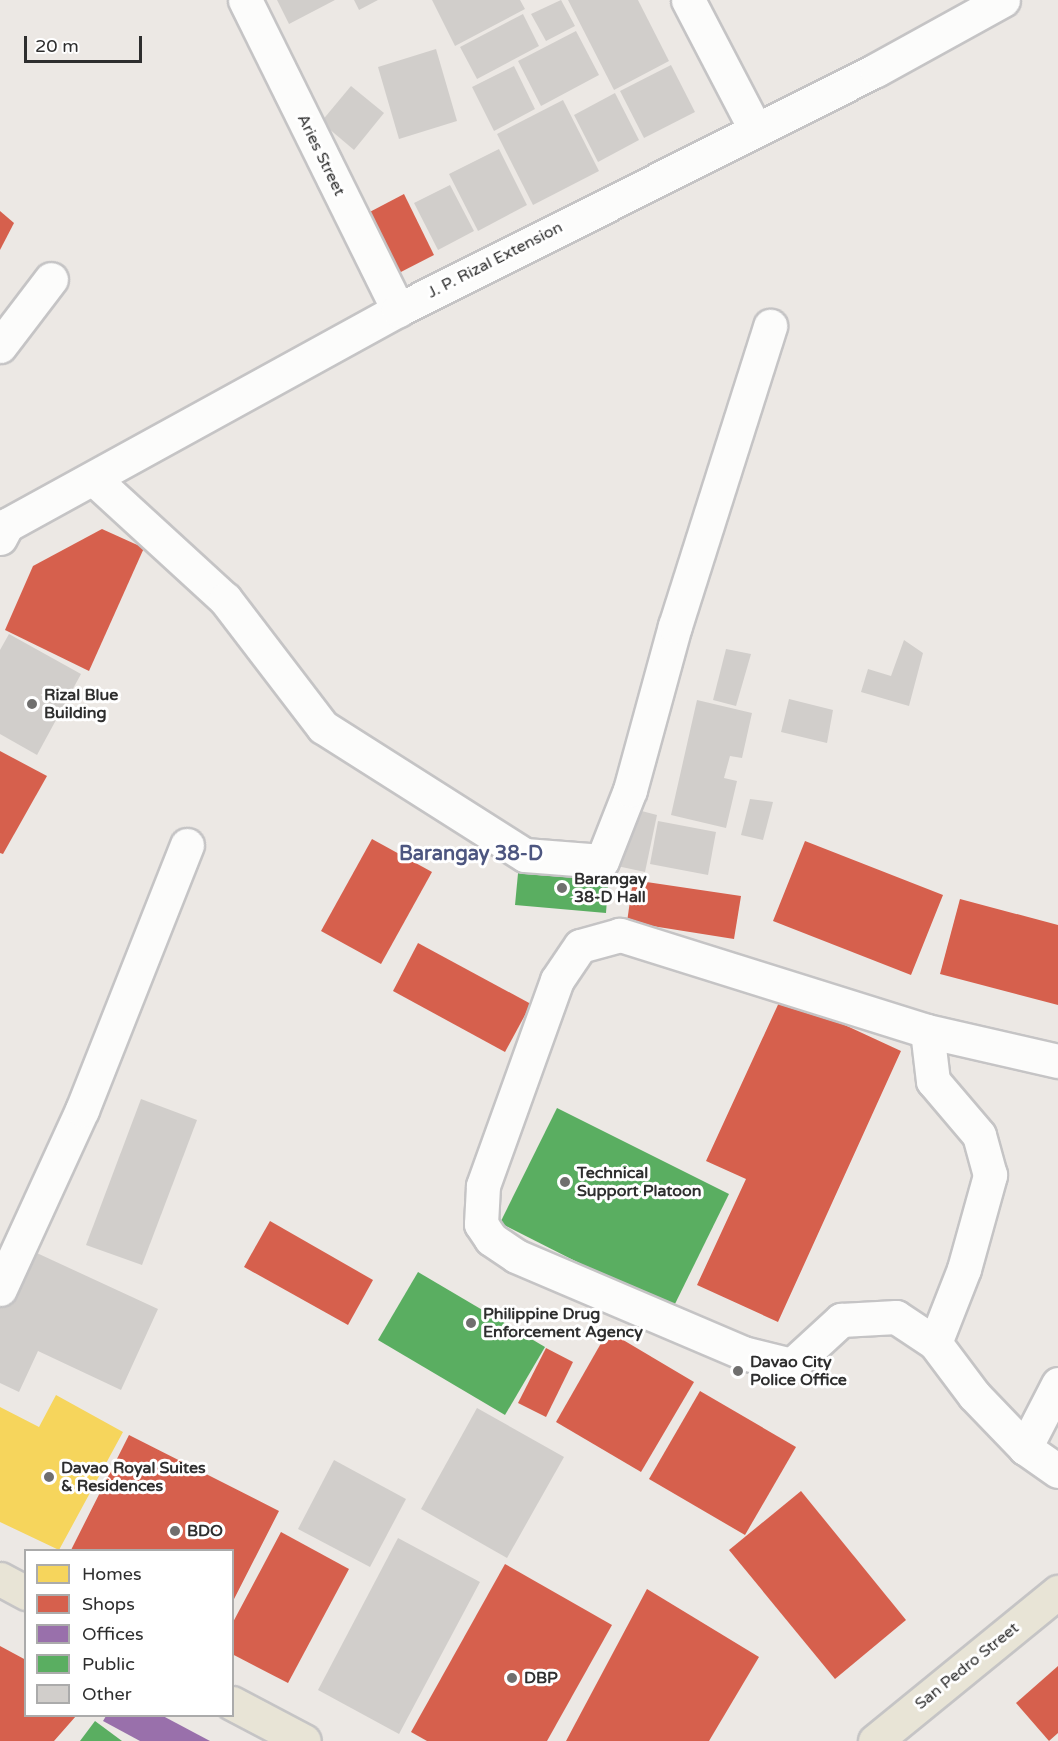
<!DOCTYPE html>
<style>
body{margin:0}
#map{position:relative;width:1058px;height:1741px;overflow:hidden;background:#ece8e4;font-family:"Varela Round",sans-serif}
div>[style]{position:absolute}
[style*='--x']{left:calc(var(--x)*1px);top:calc(var(--y)*1px);width:calc(var(--w)*1px);rotate:calc(var(--a)*1deg)}
.homes>*{inset:0;background:#f6d55c}
.shops>*{inset:0;background:#d6604d}
.offices>*{inset:0;background:#9970ab}
.public>*{inset:0;background:#5aae61}
.building>*{inset:0;background:#d1cecb}
.roads{filter:drop-shadow(2px 0 #c5c4c5) drop-shadow(-2px 0 #c5c4c5) drop-shadow(0 2px #c5c4c5) drop-shadow(0 -2px #c5c4c5)}
.minor>*{height:33px;margin:-16.5px;padding:0 16.5px;transform-origin:16.5px;border-radius:16.5px;background:#fcfcfb}
.major>*{height:33px;margin:-16.5px;padding:0 16.5px;transform-origin:16.5px;border-radius:16.5px;background:#e8e4d6}
.dots>*{width:16px;height:16px;translate:-50% -50%;box-sizing:border-box;border:3px solid #fff;border-radius:50%}
span{translate:-50% -50%;white-space:nowrap;text-align:center;line-height:1.15;-webkit-text-stroke:6px #fff;paint-order:stroke}
.street-label{font-size:16px;color:#2e2e2e}
.poi-label{font-size:16px;color:#2e2e2e;font-weight:700}
.left{translate:0 -50%;text-align:left}
.quarter-label{font-size:20px;color:#4d5680;font-weight:700}
.legend{position:absolute;left:24px;top:1549px;width:210px;height:168px;box-sizing:border-box;background:#fff;border:2px solid #ababab;margin:0;padding:8px 10px;list-style:none;font-size:18px;color:#2e2e2e}
.legend li{display:flex;align-items:center;gap:12px;height:30px}
.legend b{width:30px;border:2px solid #ababab}
.scale{position:absolute;left:24px;top:36px;width:118px;height:27px;box-sizing:border-box;border:3px solid #2e2e2e;border-top:0;padding-left:8px;font-size:18px;line-height:21px;white-space:nowrap;color:#2e2e2e;-webkit-text-stroke:4px #fff;paint-order:stroke}
</style>
<div id="map">
<div class="homes">
<i style="clip-path:polygon(56px 1395px,123px 1432px,59px 1550px,0 1522px,0 1407px,39px 1427px)"></i>
</div>
<div class="shops">
<i style="clip-path:polygon(404px 194px,434px 255px,395px 275px,364px 215px)"></i>
<i style="clip-path:polygon(0 211px,14px 223px,0 250px)"></i>
<i style="clip-path:polygon(102px 529px,144px 548px,89px 671px,5px 630px,33px 566px)"></i>
<i style="clip-path:polygon(0 751px,47px 776px,3px 854px,0 853px)"></i>
<i style="clip-path:polygon(372px 839px,432px 872px,381px 964px,321px 931px)"></i>
<i style="clip-path:polygon(805px 841px,943px 895px,911px 975px,773px 921px)"></i>
<i style="clip-path:polygon(633px 880px,741px 896px,734px 939px,627px 922px)"></i>
<i style="clip-path:polygon(960px 899px,1058px 925px,1058px 1005px,940px 974px)"></i>
<i style="clip-path:polygon(418px 943px,531px 1004px,505px 1052px,393px 991px)"></i>
<i style="clip-path:polygon(782px 996px,901px 1051px,778px 1322px,697px 1285px,746px 1179px,706px 1161px)"></i>
<i style="clip-path:polygon(270px 1221px,373px 1280px,348px 1325px,244px 1267px)"></i>
<i style="clip-path:polygon(608px 1331px,694px 1382px,641px 1472px,556px 1422px)"></i>
<i style="clip-path:polygon(546px 1348px,573px 1362px,546px 1417px,518px 1403px)"></i>
<i style="clip-path:polygon(700px 1391px,796px 1447px,745px 1535px,649px 1479px)"></i>
<i style="clip-path:polygon(129px 1435px,279px 1511px,232px 1603px,232px 1550px,71px 1550px)"></i>
<i style="clip-path:polygon(801px 1491px,906px 1620px,835px 1679px,729px 1550px)"></i>
<i style="clip-path:polygon(281px 1532px,349px 1569px,288px 1683px,232px 1654px,232px 1624px)"></i>
<i style="clip-path:polygon(505px 1564px,612px 1625px,547px 1741px,427px 1741px,411px 1732px)"></i>
<i style="clip-path:polygon(647px 1589px,759px 1657px,709px 1741px,566px 1741px)"></i>
<i style="clip-path:polygon(0 1646px,26px 1660px,26px 1716px,76px 1716px,54px 1741px,0 1741px)"></i>
<i style="clip-path:polygon(1058px 1666px,1058px 1733px,1049px 1741px,1016px 1703px)"></i>
</div>
<div class="offices">
<i style="clip-path:polygon(106px 1716px,163px 1716px,210px 1741px,140px 1741px,103px 1721px)"></i>
</div>
<div class="public">
<i style="clip-path:polygon(519px 863px,609px 871px,606px 913px,515px 905px)"></i>
<i style="clip-path:polygon(557px 1108px,729px 1194px,672px 1310px,500px 1223px)"></i>
<i style="clip-path:polygon(418px 1272px,545px 1347px,505px 1415px,378px 1340px)"></i>
<i style="clip-path:polygon(95px 1721px,122px 1741px,80px 1741px)"></i>
</div>
<div class="building">
<i style="clip-path:polygon(277px 0,335px 0,289px 24px)"></i>
<i style="clip-path:polygon(354px 0,378px 0,359px 10px)"></i>
<i style="clip-path:polygon(432px 0,520px 0,525px 9px,455px 46px)"></i>
<i style="clip-path:polygon(561px 0,575px 26px,546px 41px,531px 14px)"></i>
<i style="clip-path:polygon(568px 0,638px 0,669px 61px,614px 90px)"></i>
<i style="clip-path:polygon(523px 14px,539px 46px,477px 79px,460px 47px)"></i>
<i style="clip-path:polygon(576px 31px,599px 75px,541px 106px,518px 61px)"></i>
<i style="clip-path:polygon(436px 49px,457px 121px,399px 139px,378px 67px)"></i>
<i style="clip-path:polygon(671px 65px,695px 112px,644px 138px,620px 91px)"></i>
<i style="clip-path:polygon(514px 66px,535px 109px,494px 131px,472px 87px)"></i>
<i style="clip-path:polygon(351px 86px,384px 113px,354px 150px,321px 122px)"></i>
<i style="clip-path:polygon(615px 93px,639px 140px,598px 162px,574px 115px)"></i>
<i style="clip-path:polygon(563px 100px,599px 171px,533px 205px,497px 134px)"></i>
<i style="clip-path:polygon(499px 149px,527px 205px,478px 231px,449px 174px)"></i>
<i style="clip-path:polygon(450px 185px,474px 231px,438px 250px,414px 203px)"></i>
<i style="clip-path:polygon(9px 634px,81px 674px,37px 755px,0 734px,0 650px)"></i>
<i style="clip-path:polygon(904px 640px,923px 653px,909px 706px,861px 692px,868px 669px,891px 676px)"></i>
<i style="clip-path:polygon(726px 649px,751px 654px,736px 706px,713px 700px)"></i>
<i style="clip-path:polygon(789px 699px,833px 710px,827px 743px,781px 732px)"></i>
<i style="clip-path:polygon(697px 700px,752px 713px,742px 758px,730px 756px,724px 778px,737px 781px,726px 828px,671px 815px)"></i>
<i style="clip-path:polygon(750px 799px,773px 802px,763px 840px,741px 835px)"></i>
<i style="clip-path:polygon(630px 808px,657px 815px,645px 872px,617px 866px)"></i>
<i style="clip-path:polygon(658px 821px,716px 832px,708px 875px,650px 864px)"></i>
<i style="clip-path:polygon(141px 1099px,197px 1120px,142px 1265px,86px 1245px)"></i>
<i style="clip-path:polygon(26px 1248px,158px 1309px,121px 1390px,38px 1351px,19px 1392px,0 1383px,0 1306px)"></i>
<i style="clip-path:polygon(477px 1408px,564px 1457px,507px 1558px,421px 1509px)"></i>
<i style="clip-path:polygon(334px 1460px,406px 1499px,370px 1567px,298px 1529px)"></i>
<i style="clip-path:polygon(398px 1538px,480px 1582px,399px 1734px,318px 1690px)"></i>
</div>
<div class="roads">
<div class="minor">
<i style="--x:245;--y:0;--w:346;--a:63.7"></i>
<i style="--x:688;--y:0;--w:143;--a:62.5"></i>
<i style="--x:0;--y:346;--w:84;--a:-52.7"></i>
<i style="--x:95;--y:480;--w:176;--a:42.5"></i>
<i style="--x:225;--y:599;--w:161;--a:52.6"></i>
<i style="--x:323;--y:727;--w:239;--a:32.4"></i>
<i style="--x:525;--y:855;--w:77;--a:4.5"></i>
<i style="--x:602;--y:861;--w:76;--a:-68.5"></i>
<i style="--x:630;--y:790;--w:170;--a:-74.7"></i>
<i style="--x:675;--y:626;--w:315;--a:-72.4"></i>
<i style="--x:0;--y:538;--w:15;--a:-62"></i>
<i style="--x:7;--y:525;--w:446;--a:-28.8"></i>
<i style="--x:398;--y:310;--w:535;--a:-26.66"></i>
<i style="--x:876;--y:70;--w:145;--a:-28.9"></i>
<i style="--x:927;--y:1031;--w:134;--a:12.9"></i>
<i style="--x:0;--y:1289;--w:197;--a:-65.4"></i>
<i style="--x:82;--y:1110;--w:285;--a:-68.4"></i>
<i style="--x:935;--y:1343;--w:79;--a:-68.6"></i>
<i style="--x:964;--y:1269;--w:98;--a:-74.5"></i>
<i style="--x:990;--y:1175;--w:41;--a:-105.4"></i>
<i style="--x:979;--y:1135;--w:71;--a:-130.4"></i>
<i style="--x:933;--y:1081;--w:50;--a:-96.8"></i>
<i style="--x:927;--y:1031;--w:322;--a:-162.6"></i>
<i style="--x:620;--y:935;--w:41;--a:164.6"></i>
<i style="--x:580;--y:946;--w:41;--a:124.1"></i>
<i style="--x:557;--y:980;--w:219;--a:109.8"></i>
<i style="--x:483;--y:1186;--w:38;--a:93"></i>
<i style="--x:481;--y:1224;--w:18;--a:56"></i>
<i style="--x:491;--y:1239;--w:30;--a:34"></i>
<i style="--x:516;--y:1256;--w:247;--a:23.1"></i>
<i style="--x:743;--y:1353;--w:50;--a:13.8"></i>
<i style="--x:792;--y:1365;--w:67;--a:-42.6"></i>
<i style="--x:841;--y:1320;--w:55;--a:-3.1"></i>
<i style="--x:896;--y:1317;--w:47;--a:33.7"></i>
<i style="--x:935;--y:1343;--w:65;--a:53.1"></i>
<i style="--x:974;--y:1395;--w:74;--a:46.1"></i>
<i style="--x:1025;--y:1448;--w:40;--a:34.9"></i>
<i style="--x:1025;--y:1448;--w:72;--a:-62.7"></i>
</div>
<div class="major">
<i style="--x:0;--y:1579;--w:30;--a:28"></i>
<i style="--x:232;--y:1703;--w:81;--a:27.8"></i>
<i style="--x:875;--y:1741;--w:236;--a:-39.2"></i>
</div>
</div>
<div class="dots">
<i style="left:32px;top:704px;background:#706f6e"></i>
<i style="left:562px;top:888px;background:#706f6e"></i>
<i style="left:565px;top:1182px;background:#706f6e"></i>
<i style="left:471px;top:1323px;background:#706f6e"></i>
<i style="left:738px;top:1371px;background:#706f6e"></i>
<i style="left:49px;top:1477px;background:#706f6e"></i>
<i style="left:175px;top:1531px;background:#706f6e"></i>
<i style="left:512px;top:1678px;background:#706f6e"></i>
</div>
<div class="street-label">
<span style="left:321px;top:155px;rotate:64deg">Aries Street</span>
<span style="left:495px;top:260px;rotate:-27deg">J. P. Rizal Extension</span>
<span style="left:967px;top:1666px;rotate:-39deg">San Pedro Street</span>
</div>
<div class="poi-label">
<span class="left" style="left:44px;top:704px">Rizal Blue<br>Building</span>
<span class="left" style="left:574px;top:888px">Barangay<br>38-D Hall</span>
<span class="left" style="left:577px;top:1182px">Technical<br>Support Platoon</span>
<span class="left" style="left:483px;top:1323px">Philippine Drug<br>Enforcement Agency</span>
<span class="left" style="left:750px;top:1371px">Davao City<br>Police Office</span>
<span class="left" style="left:61px;top:1477px">Davao Royal Suites<br>&amp; Residences</span>
<span class="left" style="left:187px;top:1531px">BDO</span>
<span class="left" style="left:524px;top:1678px">DBP</span>
</div>
<div class="quarter-label">
<span style="left:471px;top:854px">Barangay 38-D</span>
</div>
<ul class="legend">
<li><b style="height:16px;background:#f6d55c"></b>Homes</li>
<li><b style="height:16px;background:#d6604d"></b>Shops</li>
<li><b style="height:16px;background:#9970ab"></b>Offices</li>
<li><b style="height:16px;background:#5aae61"></b>Public</li>
<li><b style="height:16px;background:#d1cecb"></b>Other</li>
</ul>
<div class="scale">20 m</div>
</div>
